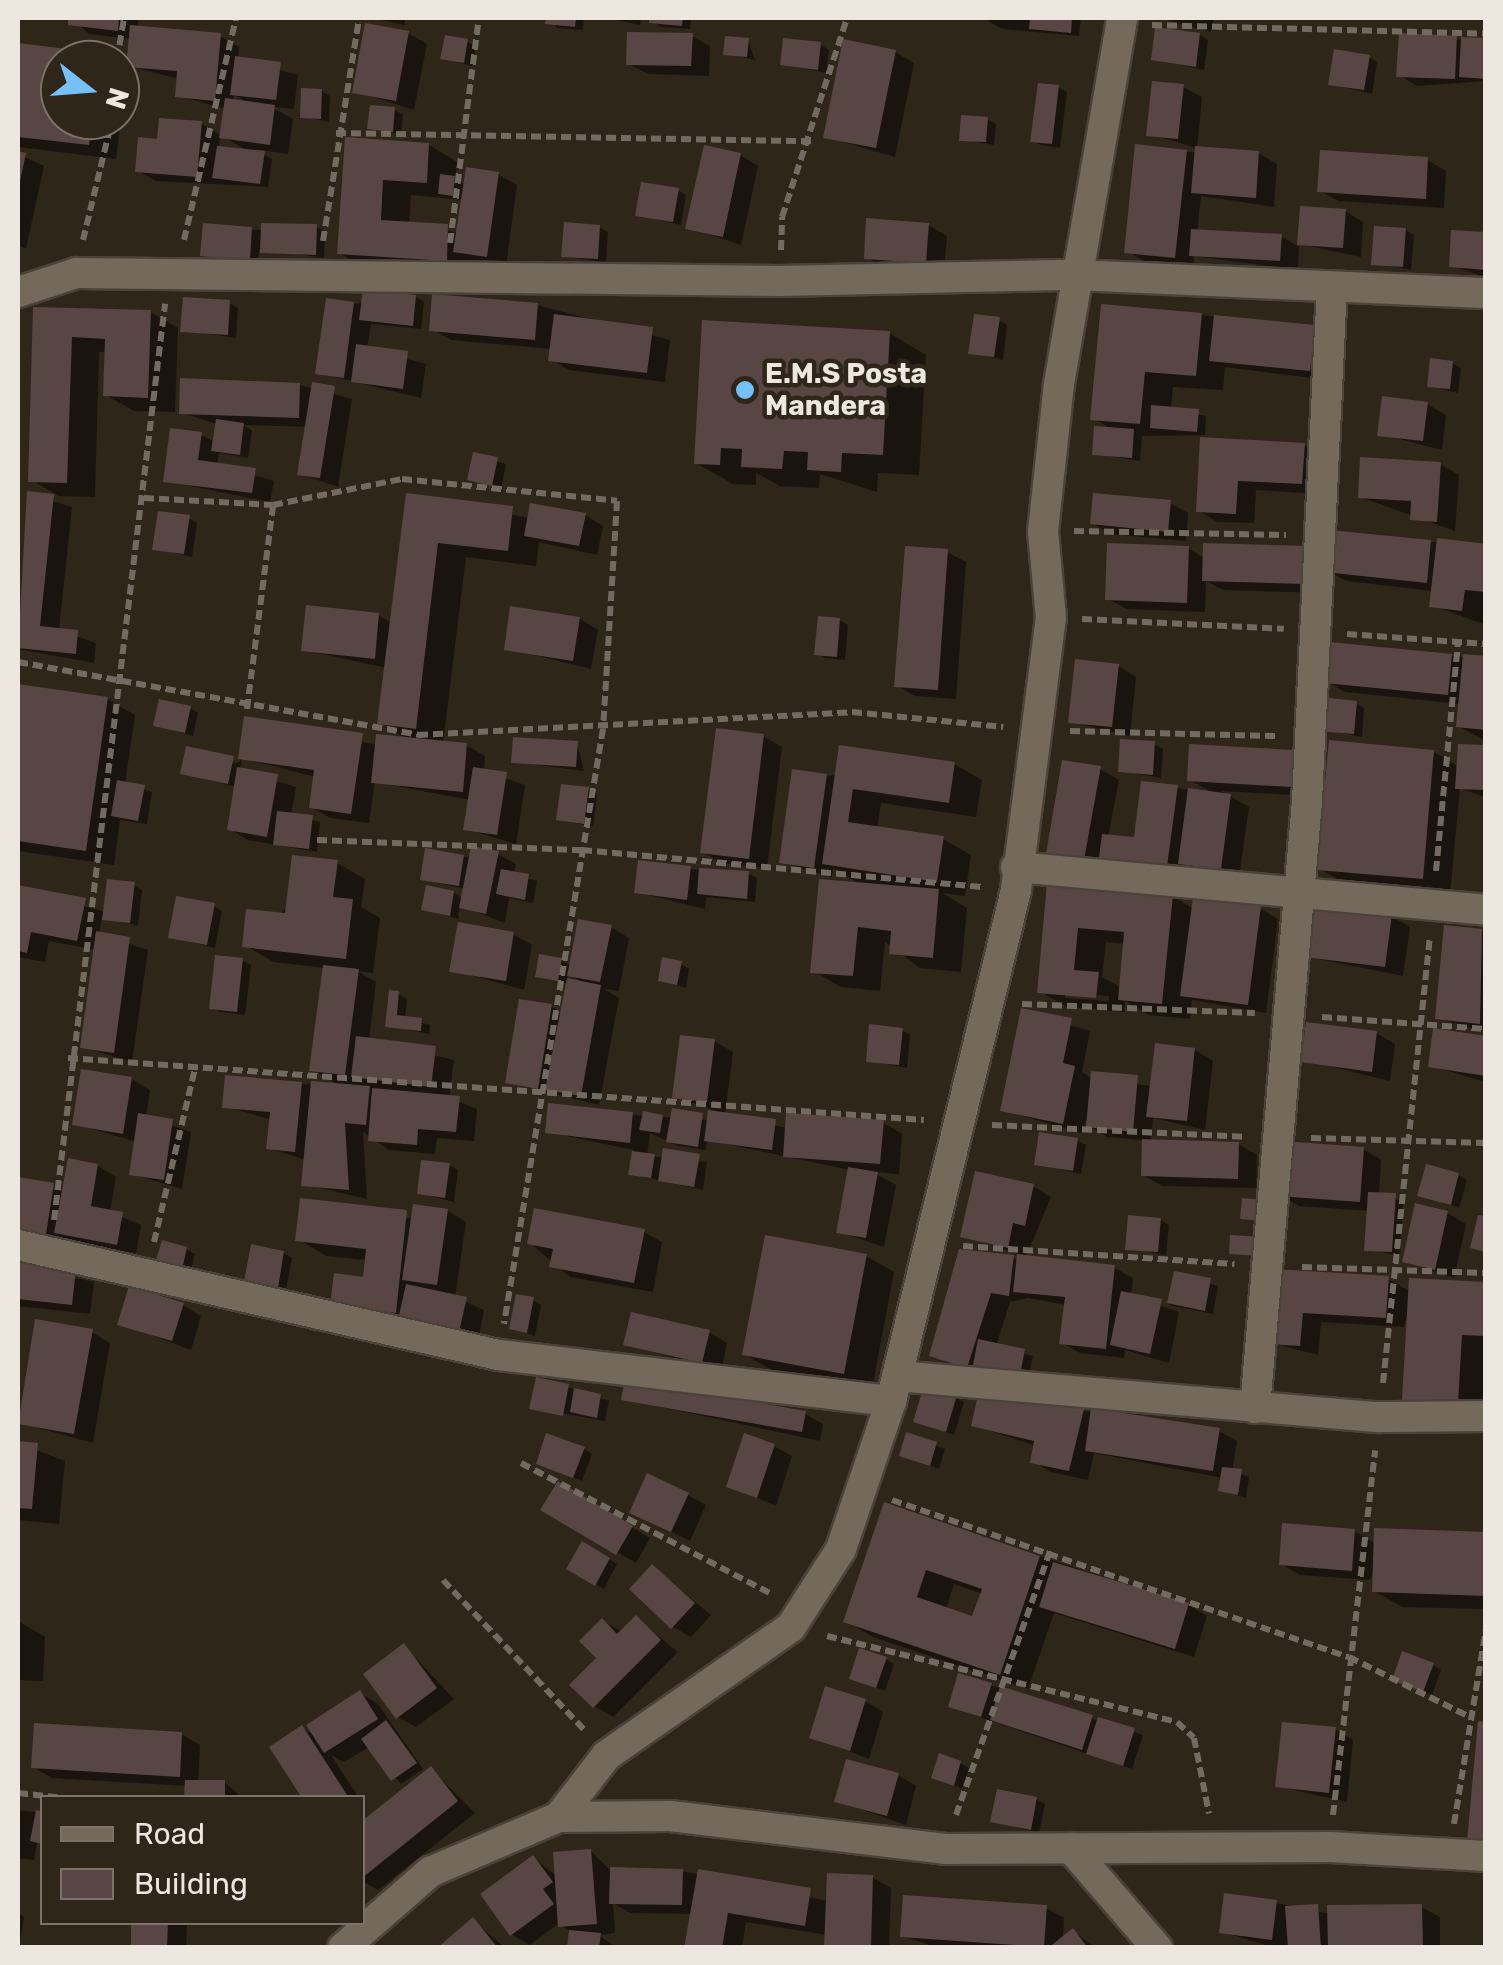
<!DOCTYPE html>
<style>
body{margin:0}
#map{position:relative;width:1503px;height:1965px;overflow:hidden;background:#2f261a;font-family:Rubik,sans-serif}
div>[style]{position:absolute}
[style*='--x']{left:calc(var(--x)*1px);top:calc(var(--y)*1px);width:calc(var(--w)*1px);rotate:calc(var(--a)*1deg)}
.shadow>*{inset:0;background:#0007}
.building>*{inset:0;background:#584644}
.path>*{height:6px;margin-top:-3px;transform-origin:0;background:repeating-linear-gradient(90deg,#736b61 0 10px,transparent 0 15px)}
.roads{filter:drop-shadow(2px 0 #4a4339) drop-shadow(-2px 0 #4a4339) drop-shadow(0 2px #4a4339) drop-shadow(0 -2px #4a4339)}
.street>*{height:30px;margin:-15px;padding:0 15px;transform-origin:15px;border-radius:15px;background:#746a5c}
.dots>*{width:28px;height:28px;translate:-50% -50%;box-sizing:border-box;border:5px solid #2f261a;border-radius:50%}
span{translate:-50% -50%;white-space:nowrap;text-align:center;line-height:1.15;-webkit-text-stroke:9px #2f261a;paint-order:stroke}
.poi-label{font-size:28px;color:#ede7df;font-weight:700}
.left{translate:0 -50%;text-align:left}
.frame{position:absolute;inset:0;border:20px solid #ede7df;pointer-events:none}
.legend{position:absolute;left:40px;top:1795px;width:325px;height:130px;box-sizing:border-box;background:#2f261a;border:2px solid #7b7369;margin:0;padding:12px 18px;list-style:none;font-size:30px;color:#ede7df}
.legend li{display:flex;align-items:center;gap:20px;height:50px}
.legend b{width:50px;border:2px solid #7b7369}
.north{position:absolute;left:40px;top:40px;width:100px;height:100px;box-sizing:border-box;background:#2f261a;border:2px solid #7b7369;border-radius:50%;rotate:107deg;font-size:28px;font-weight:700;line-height:40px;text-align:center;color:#ede7df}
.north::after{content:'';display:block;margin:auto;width:35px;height:45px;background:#75c0f6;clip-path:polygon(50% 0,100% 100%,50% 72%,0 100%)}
</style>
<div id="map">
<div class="shadow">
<i style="clip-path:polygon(evenodd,71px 18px,139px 18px,137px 29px,220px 36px,239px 47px,238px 59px,298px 75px,294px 109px,272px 107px,293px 119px,288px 154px,256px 149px,272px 159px,268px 187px,156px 181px,138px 171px,160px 142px,202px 124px,222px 136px,226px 109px,178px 96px,179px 79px,128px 66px,131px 39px,89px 34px,71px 18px,234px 95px,251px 104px,234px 102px,234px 95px,71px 18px,220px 135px,250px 152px,219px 148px,220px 135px)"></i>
<i style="clip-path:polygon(372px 18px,406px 18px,404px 25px)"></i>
<i style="clip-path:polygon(549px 18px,584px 18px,583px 30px,557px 28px)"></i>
<i style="clip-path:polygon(606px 18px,641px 18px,640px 25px)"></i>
<i style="clip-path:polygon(652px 18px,691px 18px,690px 29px,660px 27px)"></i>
<i style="clip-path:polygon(983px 18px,1081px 18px,1079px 36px,1002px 29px)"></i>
<i style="clip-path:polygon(1159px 18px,1214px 18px,1211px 32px)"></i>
<i style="clip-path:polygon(408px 33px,427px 44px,414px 110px,355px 91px)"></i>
<i style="clip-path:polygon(1200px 35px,1208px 40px,1204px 70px,1153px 59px)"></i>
<i style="clip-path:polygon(692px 36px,710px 46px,709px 76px,648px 74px,629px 64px)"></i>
<i style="clip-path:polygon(1456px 39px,1486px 41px,1486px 81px,1417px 86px,1399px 75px)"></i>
<i style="clip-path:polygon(748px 40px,755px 60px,726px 53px)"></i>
<i style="clip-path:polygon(467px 42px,476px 46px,472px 66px,443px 58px)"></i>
<i style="clip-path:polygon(821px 45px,829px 50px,826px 73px,783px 64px)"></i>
<i style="clip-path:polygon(18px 46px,108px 60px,60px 60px,60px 120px,120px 120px,120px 67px,127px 71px,116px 159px,18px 147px)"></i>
<i style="clip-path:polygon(895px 52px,914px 63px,895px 157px,826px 137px)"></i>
<i style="clip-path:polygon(1369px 57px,1377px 62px,1372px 94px,1330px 84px)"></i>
<i style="clip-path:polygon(1058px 87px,1067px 92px,1060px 148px,1041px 145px,1033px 141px)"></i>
<i style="clip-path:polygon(1183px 87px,1202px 97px,1197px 148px,1149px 134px)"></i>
<i style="clip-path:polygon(321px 91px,330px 96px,329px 122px,303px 116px)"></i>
<i style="clip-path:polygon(393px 109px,403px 115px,401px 135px,370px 127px)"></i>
<i style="clip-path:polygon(987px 119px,996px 124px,994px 145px,962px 139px)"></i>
<i style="clip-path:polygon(evenodd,347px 140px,429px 145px,457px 162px,455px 179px,466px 185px,498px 174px,517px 185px,506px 266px,475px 262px,474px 276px,367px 269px,339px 253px,347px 140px,411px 195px,464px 200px,459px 233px,409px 224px,411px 195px)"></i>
<i style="clip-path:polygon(1186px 152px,1258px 153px,1277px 164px,1274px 207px,1201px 196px,1197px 232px,1281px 236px,1299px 247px,1298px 270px,1194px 256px,1193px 267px,1146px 262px,1127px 251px)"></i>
<i style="clip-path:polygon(18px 154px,44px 166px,26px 248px,18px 246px)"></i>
<i style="clip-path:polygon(740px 155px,758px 166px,741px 245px,688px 227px)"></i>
<i style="clip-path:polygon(1427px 160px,1446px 171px,1444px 208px,1339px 201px,1320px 191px)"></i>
<i style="clip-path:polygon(678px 190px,686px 195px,681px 225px,638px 215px)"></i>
<i style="clip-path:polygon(1345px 211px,1363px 222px,1361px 257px,1300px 244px)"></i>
<i style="clip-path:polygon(928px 225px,947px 236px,944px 272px,885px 268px,866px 257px)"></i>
<i style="clip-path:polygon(317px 227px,325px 232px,324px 258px,259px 249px,258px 264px,203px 255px,252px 230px)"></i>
<i style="clip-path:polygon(599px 227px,608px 232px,606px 263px,564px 256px)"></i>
<i style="clip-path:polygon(1405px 230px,1414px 235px,1411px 270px,1374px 263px)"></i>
<i style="clip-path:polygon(1486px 234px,1486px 277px,1451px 266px)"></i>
<i style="clip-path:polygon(416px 297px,424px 302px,421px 329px,371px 324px,367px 348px,426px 364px,421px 398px,318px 373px,353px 304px)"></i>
<i style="clip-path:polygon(229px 303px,238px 308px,236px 338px,183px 330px)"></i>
<i style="clip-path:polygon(537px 305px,670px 340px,665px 382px,569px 370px,551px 359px,552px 349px,451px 340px,432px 329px)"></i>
<i style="clip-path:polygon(36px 309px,150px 312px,178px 328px,175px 412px,134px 411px,106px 395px,107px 352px,99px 352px,95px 497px,59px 496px,31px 480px)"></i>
<i style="clip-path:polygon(1201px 315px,1314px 328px,1333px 338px,1328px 380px,1225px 367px,1223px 390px,1173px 387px,1171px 409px,1206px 416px,1205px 435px,1142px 436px,1140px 461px,1094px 454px,1113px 430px,1093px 418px)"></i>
<i style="clip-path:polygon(999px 320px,1007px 325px,1003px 360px,971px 352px)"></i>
<i style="clip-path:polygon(889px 333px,926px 355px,919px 475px,878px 473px,877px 492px,820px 474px,819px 488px,780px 486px,756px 473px,756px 485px,733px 484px,696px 463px)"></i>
<i style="clip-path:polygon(1452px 363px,1461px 368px,1458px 393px,1430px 386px)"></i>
<i style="clip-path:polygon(300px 385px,352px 399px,338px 487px,300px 474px,308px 427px,242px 425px,252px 430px,248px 458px,219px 453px,217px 465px,274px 481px,270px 502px,166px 481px,201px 435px,215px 442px,217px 424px,182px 413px)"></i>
<i style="clip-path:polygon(1427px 404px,1446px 415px,1442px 450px,1380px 434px)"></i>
<i style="clip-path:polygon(1203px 440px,1304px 445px,1323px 456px,1320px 494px,1256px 490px,1254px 523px,1217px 522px,1199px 511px)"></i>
<i style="clip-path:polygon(475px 455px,506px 464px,501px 489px,470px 479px)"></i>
<i style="clip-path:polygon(1440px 464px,1459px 475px,1455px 531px,1360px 497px)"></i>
<i style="clip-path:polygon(29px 494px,72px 507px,59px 630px,96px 643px,94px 663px,18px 649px)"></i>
<i style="clip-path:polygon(408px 496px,530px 518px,585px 515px,603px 526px,597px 555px,539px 542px,536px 566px,466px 557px,443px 743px,467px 746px,485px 756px,484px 771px,525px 785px,516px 844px,465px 829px,470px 800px,375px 782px,369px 823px,330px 818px,311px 807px,316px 777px,242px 758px,240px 770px,296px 787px,291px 815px,320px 822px,317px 852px,248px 840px,230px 829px,236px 787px,183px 773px,240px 762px,246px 719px,378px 745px,409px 740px,380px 723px,387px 668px,303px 650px,378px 615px,392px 623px)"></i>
<i style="clip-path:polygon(1170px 503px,1188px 513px,1186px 541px,1111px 534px,1092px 523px)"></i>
<i style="clip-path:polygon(189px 518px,197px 523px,192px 557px,155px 548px)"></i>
<i style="clip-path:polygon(1431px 542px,1486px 546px,1486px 625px,1431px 605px,1433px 591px,1346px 581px,1326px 570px,1325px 593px,1223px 590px,1206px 581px,1205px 612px,1127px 609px,1108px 599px,1188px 548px,1205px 558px)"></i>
<i style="clip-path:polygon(947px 552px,966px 562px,956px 699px,915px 696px,897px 686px)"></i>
<i style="clip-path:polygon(580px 619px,598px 630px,591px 669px,506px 648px)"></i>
<i style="clip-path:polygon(839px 620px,848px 625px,845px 660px,825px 658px,817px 653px)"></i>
<i style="clip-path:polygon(1451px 656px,1486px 659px,1486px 741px,1458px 726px,1461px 704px,1345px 692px,1327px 681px)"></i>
<i style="clip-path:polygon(1118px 666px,1136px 677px,1130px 736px,1071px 722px)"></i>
<i style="clip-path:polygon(18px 686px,107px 699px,135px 715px,125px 784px,152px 792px,147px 824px,120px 820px,114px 865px,18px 851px)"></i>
<i style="clip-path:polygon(1356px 703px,1364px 708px,1362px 737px,1320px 729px)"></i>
<i style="clip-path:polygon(190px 708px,198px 713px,193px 736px,156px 725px)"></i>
<i style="clip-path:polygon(763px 736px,782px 747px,767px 868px,721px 863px,703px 852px)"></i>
<i style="clip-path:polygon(577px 744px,584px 771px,514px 762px)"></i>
<i style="clip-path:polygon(1154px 744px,1163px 749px,1161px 778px,1121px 771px)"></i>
<i style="clip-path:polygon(1486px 748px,1486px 798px,1460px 788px,1450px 894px,1348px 885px,1320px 869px,1434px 752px,1459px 767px)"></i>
<i style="clip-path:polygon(1293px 752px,1311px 763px,1309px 796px,1221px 791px,1249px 807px,1239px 878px,1187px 866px,1184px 890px,1048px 852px,1100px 769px,1119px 780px,1108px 837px,1136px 840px,1177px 788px,1215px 794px,1190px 780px)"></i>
<i style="clip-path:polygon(954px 764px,982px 780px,976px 817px,881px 803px,877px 829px,943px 839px,971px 855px,965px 896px,942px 893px,967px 908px,961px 972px,920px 968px,885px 942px,880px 991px,841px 987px,813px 971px,862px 885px,833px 868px,832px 877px,782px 862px,826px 776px)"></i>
<i style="clip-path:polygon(588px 789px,597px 794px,593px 827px,559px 819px)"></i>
<i style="clip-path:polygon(498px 854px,516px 864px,514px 874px,537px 881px,533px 903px,509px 898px,505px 923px,460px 906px,458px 919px,424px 909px,454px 893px,464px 899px,465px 889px,422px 879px,463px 857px)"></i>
<i style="clip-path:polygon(337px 863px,365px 879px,361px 907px,380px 918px,373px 973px,357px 971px,376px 982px,369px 1040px,454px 1060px,449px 1098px,477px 1109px,474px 1141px,437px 1138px,435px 1154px,389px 1150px,363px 1132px,367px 1199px,303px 1184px,306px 1160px,269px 1148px,272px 1120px,224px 1106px,301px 1084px,340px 1086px,312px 1069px,325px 968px,273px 962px,245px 945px)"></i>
<i style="clip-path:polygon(690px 869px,749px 874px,757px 878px,755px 902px,706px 897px,705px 909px,636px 892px)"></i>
<i style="clip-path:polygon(134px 885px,142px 890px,138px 926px,102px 917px,99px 934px,148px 950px,132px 1062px,83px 1047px,96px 950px,49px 941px,45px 962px,18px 957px,18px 887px,105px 912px)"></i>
<i style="clip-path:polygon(evenodd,1049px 886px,1173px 897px,1194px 909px,1260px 908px,1278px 919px,1266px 1013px,1192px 1000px,1190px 1019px,1149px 1015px,1125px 1001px,1124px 1012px,1067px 1007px,1039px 991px,1049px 886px,1106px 942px,1126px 944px,1122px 988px,1102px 977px,1106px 942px,1049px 886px,1065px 993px,1109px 996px,1109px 1001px,1065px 998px,1065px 993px)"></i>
<i style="clip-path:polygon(214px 906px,222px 911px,215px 948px,171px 937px)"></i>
<i style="clip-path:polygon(1391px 916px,1410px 927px,1403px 976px,1299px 955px)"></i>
<i style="clip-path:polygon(evenodd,611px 927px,629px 938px,619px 991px,604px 989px,619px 998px,599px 1105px,507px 1082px,551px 1007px,563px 1014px,568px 984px,538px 975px,561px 960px,572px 966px,611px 927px,568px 974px,584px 983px,567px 981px,568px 974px)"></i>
<i style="clip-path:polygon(1481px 931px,1486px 934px,1486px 1032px,1437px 1018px)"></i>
<i style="clip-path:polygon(513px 934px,532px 945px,524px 990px,452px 970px)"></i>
<i style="clip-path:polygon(242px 960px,251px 965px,245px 1015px,220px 1012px,212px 1007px)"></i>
<i style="clip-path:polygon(681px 964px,689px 969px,686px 988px,660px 980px)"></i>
<i style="clip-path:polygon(398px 994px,407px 999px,405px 1018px,430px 1025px,429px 1034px,388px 1025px)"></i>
<i style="clip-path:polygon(1023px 1011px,1090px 1031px,1082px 1072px,1093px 1079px,1152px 1086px,1195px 1050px,1213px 1061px,1205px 1130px,1153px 1118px,1151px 1142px,1238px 1144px,1257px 1155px,1256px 1188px,1162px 1186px,1143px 1175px,1144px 1140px,1107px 1137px,1089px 1126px,1090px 1110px,1081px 1133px,1002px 1110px)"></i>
<i style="clip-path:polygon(902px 1030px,910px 1035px,907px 1068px,869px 1061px)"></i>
<i style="clip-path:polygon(1376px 1033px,1395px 1044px,1390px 1081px,1304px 1060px)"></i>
<i style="clip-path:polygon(1486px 1038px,1486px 1082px,1430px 1066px)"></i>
<i style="clip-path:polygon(714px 1041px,733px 1052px,725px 1115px,787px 1128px,884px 1123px,902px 1134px,899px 1174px,872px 1172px,896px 1185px,884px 1247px,839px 1232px,850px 1170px,707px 1140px,706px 1150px,678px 1146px,650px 1133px,647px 1156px,707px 1162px,703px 1190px,631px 1174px,634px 1150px,547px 1132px,633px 1115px,710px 1120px,711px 1109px,675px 1097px)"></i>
<i style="clip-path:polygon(132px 1079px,150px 1090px,146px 1117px,191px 1132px,182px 1189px,132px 1174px,137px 1142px,75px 1124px)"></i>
<i style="clip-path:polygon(1077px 1140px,1086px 1145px,1081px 1174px,1036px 1164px)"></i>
<i style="clip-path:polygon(1363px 1149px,1381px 1160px,1379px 1195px,1403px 1201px,1400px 1256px,1367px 1249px,1370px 1211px,1299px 1206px,1281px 1195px)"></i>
<i style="clip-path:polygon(449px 1165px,458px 1170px,454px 1202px,419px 1193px)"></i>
<i style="clip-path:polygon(98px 1166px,116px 1177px,110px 1212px,141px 1225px,136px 1253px,18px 1235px,18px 1180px,64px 1192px)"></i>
<i style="clip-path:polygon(1458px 1175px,1467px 1180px,1459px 1208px,1420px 1194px)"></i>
<i style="clip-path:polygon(1033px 1186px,1051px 1197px,1026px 1257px,1115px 1268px,1133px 1278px,1131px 1295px,1179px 1312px,1169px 1363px,1125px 1350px,1124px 1358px,1080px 1353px,1061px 1342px,1066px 1305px,1028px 1298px,1010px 1302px,996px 1346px,1033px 1356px,1027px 1383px,932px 1355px,1013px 1258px,1020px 1262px,1020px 1255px,963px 1235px)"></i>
<i style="clip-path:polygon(448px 1211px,466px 1222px,455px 1297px,484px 1310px,478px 1341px,361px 1320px,367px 1260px,326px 1256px,298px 1239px)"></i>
<i style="clip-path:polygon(1447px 1213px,1466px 1224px,1454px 1278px,1405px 1261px)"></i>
<i style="clip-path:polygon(1161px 1220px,1169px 1225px,1166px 1255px,1128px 1248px)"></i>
<i style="clip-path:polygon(644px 1232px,662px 1242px,653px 1292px,570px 1277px,530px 1243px)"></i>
<i style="clip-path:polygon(186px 1249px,195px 1254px,190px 1273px,166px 1267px)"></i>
<i style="clip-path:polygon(284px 1253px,292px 1258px,286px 1291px,255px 1285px)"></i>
<i style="clip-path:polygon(866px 1256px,894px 1272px,872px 1389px,772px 1370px,744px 1354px)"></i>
<i style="clip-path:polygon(18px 1265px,94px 1282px,90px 1314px,18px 1306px)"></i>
<i style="clip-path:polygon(evenodd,1277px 1272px,1388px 1279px,1411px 1292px,1486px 1285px,1485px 1418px,1433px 1415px,1405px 1398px,1410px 1303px,1404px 1327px,1321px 1322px,1318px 1355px,1272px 1343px,1277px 1272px,1430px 1399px,1470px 1401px,1430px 1404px,1430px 1399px)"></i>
<i style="clip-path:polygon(1176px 1274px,1218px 1286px,1213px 1314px,1169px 1305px)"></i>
<i style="clip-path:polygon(533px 1300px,541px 1305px,535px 1336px,512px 1328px)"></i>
<i style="clip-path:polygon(183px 1305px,201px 1316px,191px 1350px,120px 1323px)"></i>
<i style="clip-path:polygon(92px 1332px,110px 1343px,93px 1443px,20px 1423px)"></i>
<i style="clip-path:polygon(709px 1332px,727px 1343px,721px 1372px,626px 1344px)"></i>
<i style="clip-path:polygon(568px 1387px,609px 1401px,605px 1421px,532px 1408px)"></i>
<i style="clip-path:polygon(956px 1398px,964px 1402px,954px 1435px,916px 1421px)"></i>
<i style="clip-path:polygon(624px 1399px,805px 1414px,823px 1424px,820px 1441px)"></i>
<i style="clip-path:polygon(1083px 1411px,1219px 1431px,1237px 1441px,1232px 1471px,1249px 1477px,1246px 1498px,1221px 1490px,1223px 1478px,1094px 1453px,1088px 1480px,1051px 1472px,1033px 1461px,1036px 1446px,974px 1425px)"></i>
<i style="clip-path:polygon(908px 1436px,945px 1449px,939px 1469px,902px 1455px)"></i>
<i style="clip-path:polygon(18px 1443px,65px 1461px,59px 1524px,18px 1520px)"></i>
<i style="clip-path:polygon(774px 1446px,792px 1456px,776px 1506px,729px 1486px)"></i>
<i style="clip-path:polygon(584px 1449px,592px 1454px,582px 1481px,547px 1467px)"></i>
<i style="clip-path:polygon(558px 1484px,650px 1538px,636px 1563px,544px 1509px)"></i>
<i style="clip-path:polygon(688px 1495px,706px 1505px,690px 1541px,632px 1512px)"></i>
<i style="clip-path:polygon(evenodd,885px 1505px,1188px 1605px,1207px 1616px,1194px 1657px,1054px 1613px,1028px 1689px,873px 1637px,846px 1621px,885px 1505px,954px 1584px,983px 1594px,974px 1619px,946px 1609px,954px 1584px)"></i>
<i style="clip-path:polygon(1354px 1531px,1376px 1544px,1486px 1534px,1486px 1609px,1402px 1607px,1374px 1591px,1375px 1568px,1370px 1580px,1300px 1575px,1281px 1564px)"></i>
<i style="clip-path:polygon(583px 1545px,617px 1564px,604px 1589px,569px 1568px)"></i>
<i style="clip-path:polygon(653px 1567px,711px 1615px,691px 1637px,673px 1627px)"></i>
<i style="clip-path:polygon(636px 1618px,678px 1652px,613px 1717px,594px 1706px,603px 1621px,622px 1632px)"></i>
<i style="clip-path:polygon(18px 1621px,45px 1637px,43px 1681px,18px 1680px)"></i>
<i style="clip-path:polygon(404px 1646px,454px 1699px,416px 1727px,398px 1717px)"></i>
<i style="clip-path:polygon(886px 1659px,894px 1664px,885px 1691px,852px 1678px)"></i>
<i style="clip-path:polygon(1433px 1665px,1441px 1670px,1432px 1695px,1403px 1684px)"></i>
<i style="clip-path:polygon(991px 1685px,1143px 1735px,1132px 1769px,959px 1710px)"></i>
<i style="clip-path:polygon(360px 1693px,378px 1704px,423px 1769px,401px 1784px,369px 1747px,344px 1762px,331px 1755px,359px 1798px,305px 1798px,302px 1728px,316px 1736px)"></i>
<i style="clip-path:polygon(865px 1701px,883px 1712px,869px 1759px,812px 1737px)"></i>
<i style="clip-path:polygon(1335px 1729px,1353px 1740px,1347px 1802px,1277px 1786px)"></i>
<i style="clip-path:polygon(181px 1734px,200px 1745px,198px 1782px,224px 1782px,243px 1798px,187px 1798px,187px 1786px,52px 1778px,33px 1767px)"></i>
<i style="clip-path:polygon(960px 1763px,969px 1768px,962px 1788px,943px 1782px)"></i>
<i style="clip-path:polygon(431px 1769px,475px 1813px,378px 1890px,362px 1881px,362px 1824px)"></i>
<i style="clip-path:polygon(898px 1775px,916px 1786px,906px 1825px,837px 1801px)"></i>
<i style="clip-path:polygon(1036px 1799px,1045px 1804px,1039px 1833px,993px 1821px)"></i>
<i style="clip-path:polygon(18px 1810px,42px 1813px,34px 1860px,18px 1858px)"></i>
<i style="clip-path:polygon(591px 1851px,610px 1870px,682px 1871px,828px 1901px,872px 1877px,891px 1888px,889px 1948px,827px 1948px,827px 1935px,746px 1922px,742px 1948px,687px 1948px,693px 1914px,630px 1913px,613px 1903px,615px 1933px,598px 1935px,618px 1948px,569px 1948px,571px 1932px,558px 1924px,530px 1945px,511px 1934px,533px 1858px,557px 1876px)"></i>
<i style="clip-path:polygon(1276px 1903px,1330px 1914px,1421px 1907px,1440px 1917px,1440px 1948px,1276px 1948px,1222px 1932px)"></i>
<i style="clip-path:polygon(1046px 1908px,1064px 1918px,1063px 1939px,1073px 1931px,1096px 1948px,939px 1948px,902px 1936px)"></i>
<i style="clip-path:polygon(18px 1913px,24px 1917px,20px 1942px,18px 1942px)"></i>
<i style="clip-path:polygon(473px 1920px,505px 1948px,441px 1948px)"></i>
<i style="clip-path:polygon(134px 1922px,187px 1922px,186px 1948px,133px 1948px)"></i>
</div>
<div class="building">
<i style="clip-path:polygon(68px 18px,119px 18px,118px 31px,68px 25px)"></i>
<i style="clip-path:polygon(546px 18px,576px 18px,575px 27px,545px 24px)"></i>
<i style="clip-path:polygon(649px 18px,683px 18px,682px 26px,649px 23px)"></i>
<i style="clip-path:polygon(1030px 18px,1072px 18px,1071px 33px,1029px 29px)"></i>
<i style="clip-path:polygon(365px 23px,409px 31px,396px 101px,352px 93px)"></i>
<i style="clip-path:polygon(130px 25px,221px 33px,215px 101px,175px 97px,177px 71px,126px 67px)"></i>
<i style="clip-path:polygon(1155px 27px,1200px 33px,1196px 67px,1151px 60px)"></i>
<i style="clip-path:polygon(627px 32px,693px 33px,691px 66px,626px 65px)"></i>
<i style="clip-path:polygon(1399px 33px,1457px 36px,1455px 79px,1396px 77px)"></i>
<i style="clip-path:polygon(445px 35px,468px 39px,464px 63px,440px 59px)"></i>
<i style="clip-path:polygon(725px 36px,749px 38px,747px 57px,723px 55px)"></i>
<i style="clip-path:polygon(1461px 37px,1486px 38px,1486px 79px,1459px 77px)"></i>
<i style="clip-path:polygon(783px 38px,821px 42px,818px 70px,780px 65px)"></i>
<i style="clip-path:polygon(843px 39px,896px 50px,876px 148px,823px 138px)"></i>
<i style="clip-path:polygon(18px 43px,100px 53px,99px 60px,60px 60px,60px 120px,92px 120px,89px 145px,18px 137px)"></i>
<i style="clip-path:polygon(1334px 49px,1370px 55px,1364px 90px,1328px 85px)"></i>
<i style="clip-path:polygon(235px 56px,281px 62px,276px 100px,230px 95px)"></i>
<i style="clip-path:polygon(1152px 81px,1184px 84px,1178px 139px,1146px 136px)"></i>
<i style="clip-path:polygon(1038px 83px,1059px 85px,1052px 144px,1030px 142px)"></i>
<i style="clip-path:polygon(301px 88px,322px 89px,321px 119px,300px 118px)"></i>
<i style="clip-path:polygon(225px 98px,275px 105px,270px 145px,219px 138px)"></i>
<i style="clip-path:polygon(370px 105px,395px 107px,393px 132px,367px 129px)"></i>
<i style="clip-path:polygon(961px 115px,988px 117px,986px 142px,959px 141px)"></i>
<i style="clip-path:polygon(159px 118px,202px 121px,197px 177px,135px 172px,138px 137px,157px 139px)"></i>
<i style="clip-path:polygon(345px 137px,429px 143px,427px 183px,383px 180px,381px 220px,448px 224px,447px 261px,337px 254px)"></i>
<i style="clip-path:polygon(1135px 144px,1187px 150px,1175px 258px,1124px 253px)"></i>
<i style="clip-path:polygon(704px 145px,741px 153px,723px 237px,685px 229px)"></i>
<i style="clip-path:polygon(217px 146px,265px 151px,260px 184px,212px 178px)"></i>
<i style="clip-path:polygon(1195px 146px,1259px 151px,1256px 198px,1191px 193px)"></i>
<i style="clip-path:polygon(1320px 150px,1428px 157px,1426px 199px,1317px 192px)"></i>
<i style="clip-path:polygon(18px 151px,26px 153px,19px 186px,18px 186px)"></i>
<i style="clip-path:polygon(466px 167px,499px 172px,487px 257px,453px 252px)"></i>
<i style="clip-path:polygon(440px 174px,455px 176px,453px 196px,438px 194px)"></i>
<i style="clip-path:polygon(641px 182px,679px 188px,673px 222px,635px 216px)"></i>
<i style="clip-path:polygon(1300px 206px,1346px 209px,1343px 248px,1297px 245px)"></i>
<i style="clip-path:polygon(866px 218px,929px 223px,926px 263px,864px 259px)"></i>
<i style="clip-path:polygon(564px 222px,600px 225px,598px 259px,561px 257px)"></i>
<i style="clip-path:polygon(203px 223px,252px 227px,250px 261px,200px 256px)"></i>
<i style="clip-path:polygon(261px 223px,317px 224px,316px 255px,260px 253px)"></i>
<i style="clip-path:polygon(1374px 226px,1406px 228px,1403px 267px,1371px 265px)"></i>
<i style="clip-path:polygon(1191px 229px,1282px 234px,1280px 261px,1189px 256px)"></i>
<i style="clip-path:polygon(1451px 230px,1486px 232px,1486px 270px,1449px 267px)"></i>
<i style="clip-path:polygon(363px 289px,416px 295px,413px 326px,359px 320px)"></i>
<i style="clip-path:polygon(432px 294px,538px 303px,535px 340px,429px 331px)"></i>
<i style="clip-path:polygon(183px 297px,230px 300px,228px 335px,180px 332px)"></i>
<i style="clip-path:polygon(326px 298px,354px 302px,344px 378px,315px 374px)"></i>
<i style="clip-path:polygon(1101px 304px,1202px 313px,1196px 376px,1145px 372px,1140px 424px,1090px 420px)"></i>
<i style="clip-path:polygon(33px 307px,151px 310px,148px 398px,103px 396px,105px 339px,72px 337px,67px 483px,28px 482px)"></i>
<i style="clip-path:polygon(554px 314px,653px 327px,647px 373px,548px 361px)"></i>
<i style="clip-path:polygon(974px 314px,1000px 317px,994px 357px,968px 354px)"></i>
<i style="clip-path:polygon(1214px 315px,1315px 325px,1310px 371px,1209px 361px)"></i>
<i style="clip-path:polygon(702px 320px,890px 331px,883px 455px,842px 453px,841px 472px,807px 470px,808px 452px,784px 451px,782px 469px,741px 467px,742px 449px,721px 448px,720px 465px,694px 464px)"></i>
<i style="clip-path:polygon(356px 344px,408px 351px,403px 389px,351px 382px)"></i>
<i style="clip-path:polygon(1430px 358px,1453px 361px,1450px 389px,1427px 387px)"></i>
<i style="clip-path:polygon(180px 378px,300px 383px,299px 418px,179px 414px)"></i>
<i style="clip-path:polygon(312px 382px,335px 386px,320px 478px,297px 475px)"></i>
<i style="clip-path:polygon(1382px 396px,1428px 402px,1423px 441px,1377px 436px)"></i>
<i style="clip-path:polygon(1151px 405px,1199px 409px,1197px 432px,1150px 428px)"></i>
<i style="clip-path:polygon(216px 419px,244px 423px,240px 455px,211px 451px)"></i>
<i style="clip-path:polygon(1094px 426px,1134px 429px,1132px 458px,1092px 455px)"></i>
<i style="clip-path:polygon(170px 428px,202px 432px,198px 460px,256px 468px,252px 493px,163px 482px)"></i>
<i style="clip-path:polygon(1200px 437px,1305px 443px,1302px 484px,1238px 481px,1236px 514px,1196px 512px)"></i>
<i style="clip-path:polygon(473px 452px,498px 457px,492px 486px,467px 480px)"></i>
<i style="clip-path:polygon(1360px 457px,1441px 462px,1437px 522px,1410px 520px,1411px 501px,1358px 498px)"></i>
<i style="clip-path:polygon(27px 491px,54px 494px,40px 626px,78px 630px,76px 654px,18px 648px)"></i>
<i style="clip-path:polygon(406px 493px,513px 506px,508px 551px,438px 543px,416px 729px,377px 724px)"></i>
<i style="clip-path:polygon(1093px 493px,1171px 500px,1168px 532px,1090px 524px)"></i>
<i style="clip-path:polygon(530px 503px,586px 513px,579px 546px,524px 536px)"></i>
<i style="clip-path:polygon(158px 511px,190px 515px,184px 554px,152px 550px)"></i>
<i style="clip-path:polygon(1329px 530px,1431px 540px,1427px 583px,1325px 572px)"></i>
<i style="clip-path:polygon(1437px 538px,1486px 544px,1486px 592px,1465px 590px,1462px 611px,1429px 607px)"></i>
<i style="clip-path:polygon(1107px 543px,1189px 546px,1187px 603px,1105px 600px)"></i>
<i style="clip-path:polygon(1203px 543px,1309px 546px,1307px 584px,1202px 581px)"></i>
<i style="clip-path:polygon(905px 546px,948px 549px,938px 690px,894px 687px)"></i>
<i style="clip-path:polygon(306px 605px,379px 613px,375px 659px,301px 651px)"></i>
<i style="clip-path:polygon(510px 606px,580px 617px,573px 661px,504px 650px)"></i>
<i style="clip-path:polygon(818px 616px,840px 618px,837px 657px,814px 655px)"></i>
<i style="clip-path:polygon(1329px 642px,1452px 654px,1448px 695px,1324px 683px)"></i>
<i style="clip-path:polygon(1463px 654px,1486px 656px,1486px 730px,1456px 727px)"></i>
<i style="clip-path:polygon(1075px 659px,1119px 664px,1112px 727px,1068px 723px)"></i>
<i style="clip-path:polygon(18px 684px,108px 697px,86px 851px,18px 841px)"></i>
<i style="clip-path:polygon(1320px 697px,1357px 701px,1354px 734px,1317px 731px)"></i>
<i style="clip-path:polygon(159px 699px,191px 706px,185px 733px,153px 726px)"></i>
<i style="clip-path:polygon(244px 716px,363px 733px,351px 814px,309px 808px,314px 770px,238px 759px)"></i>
<i style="clip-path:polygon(716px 728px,764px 734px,749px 859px,700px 853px)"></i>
<i style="clip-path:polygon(376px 734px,467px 743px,463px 792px,371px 783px)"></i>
<i style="clip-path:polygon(513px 737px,578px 741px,576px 767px,511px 763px)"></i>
<i style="clip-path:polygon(1120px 739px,1155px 741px,1153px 775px,1118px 772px)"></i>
<i style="clip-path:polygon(1329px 740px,1434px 750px,1423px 879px,1317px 870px)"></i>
<i style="clip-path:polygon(1189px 744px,1293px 750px,1291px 787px,1187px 781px)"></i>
<i style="clip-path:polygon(1458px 744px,1486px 745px,1486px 790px,1455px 789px)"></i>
<i style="clip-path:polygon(839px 745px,955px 762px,949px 803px,853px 789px,848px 822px,944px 836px,937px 882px,822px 864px)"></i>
<i style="clip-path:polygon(186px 746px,234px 756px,228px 784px,180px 774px)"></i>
<i style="clip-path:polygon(1062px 760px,1101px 766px,1084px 860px,1046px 854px)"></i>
<i style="clip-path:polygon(237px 767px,278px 774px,267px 837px,227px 830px)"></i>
<i style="clip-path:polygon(473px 767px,507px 772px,497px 835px,463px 830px)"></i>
<i style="clip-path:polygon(792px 769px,827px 774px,814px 868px,779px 863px)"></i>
<i style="clip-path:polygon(117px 780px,145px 785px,138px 821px,111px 816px)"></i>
<i style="clip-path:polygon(1141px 781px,1178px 785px,1165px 881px,1097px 873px,1102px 834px,1134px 837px)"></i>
<i style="clip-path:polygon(561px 784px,589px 787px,584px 824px,556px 820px)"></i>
<i style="clip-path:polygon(1188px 788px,1231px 794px,1221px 869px,1178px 864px)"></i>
<i style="clip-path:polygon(277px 811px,313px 815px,309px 849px,273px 845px)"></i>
<i style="clip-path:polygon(471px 846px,499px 851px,486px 914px,459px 908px)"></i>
<i style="clip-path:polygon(425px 848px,464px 855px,459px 886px,420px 880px)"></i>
<i style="clip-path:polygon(292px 855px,338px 860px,333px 897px,353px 899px,346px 959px,242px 947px,246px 909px,285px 913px)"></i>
<i style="clip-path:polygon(638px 860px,691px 866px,687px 900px,634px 893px)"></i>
<i style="clip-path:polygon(699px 868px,749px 871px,747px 899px,697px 894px)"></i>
<i style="clip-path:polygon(501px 869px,529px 874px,525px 900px,496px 894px)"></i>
<i style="clip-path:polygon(107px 879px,135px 882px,130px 923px,102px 920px)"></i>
<i style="clip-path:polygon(819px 879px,939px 889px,933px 958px,889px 954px,891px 931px,858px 927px,853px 976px,810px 973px)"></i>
<i style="clip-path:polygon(1047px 883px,1173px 895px,1162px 1004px,1118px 1000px,1124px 932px,1078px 928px,1074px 970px,1099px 972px,1096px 998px,1037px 993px)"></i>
<i style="clip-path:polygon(18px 885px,86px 898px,77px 941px,31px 932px,27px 953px,18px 951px)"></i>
<i style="clip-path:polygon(426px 885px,454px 891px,450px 916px,421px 910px)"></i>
<i style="clip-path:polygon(176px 896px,215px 903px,207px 945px,168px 938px)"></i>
<i style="clip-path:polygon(1193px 897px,1261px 906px,1248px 1005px,1180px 996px)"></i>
<i style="clip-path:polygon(1303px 904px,1392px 914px,1385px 967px,1296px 956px)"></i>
<i style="clip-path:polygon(578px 919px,612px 925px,600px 982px,567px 976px)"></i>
<i style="clip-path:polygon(458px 922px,514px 932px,506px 981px,449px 972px)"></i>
<i style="clip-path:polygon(1444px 925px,1482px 929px,1480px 1024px,1435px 1019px)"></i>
<i style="clip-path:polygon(96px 931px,130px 937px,114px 1053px,80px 1048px)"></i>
<i style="clip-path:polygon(539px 954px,562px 958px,558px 981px,535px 977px)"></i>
<i style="clip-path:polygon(215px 955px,243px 958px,237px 1012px,209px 1009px)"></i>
<i style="clip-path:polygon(662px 957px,682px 961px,677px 985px,658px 981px)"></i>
<i style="clip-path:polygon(323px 965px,359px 969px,345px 1075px,309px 1071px)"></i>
<i style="clip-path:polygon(567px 978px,601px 985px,581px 1096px,545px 1090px)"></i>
<i style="clip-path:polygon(389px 990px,399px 991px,397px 1015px,422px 1018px,421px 1031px,385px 1027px)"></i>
<i style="clip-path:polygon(519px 999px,552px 1004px,538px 1089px,505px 1083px)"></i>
<i style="clip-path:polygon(1021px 1008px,1072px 1018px,1063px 1063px,1075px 1066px,1063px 1124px,1000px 1111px)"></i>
<i style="clip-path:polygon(1306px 1022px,1377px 1031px,1372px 1072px,1301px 1062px)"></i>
<i style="clip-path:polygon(869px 1024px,903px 1028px,899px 1065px,866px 1062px)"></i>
<i style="clip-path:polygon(1433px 1028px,1486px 1036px,1486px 1076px,1428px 1067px)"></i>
<i style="clip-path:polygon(680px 1035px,715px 1039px,707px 1102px,672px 1098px)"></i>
<i style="clip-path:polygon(356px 1036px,436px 1046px,431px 1087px,351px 1077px)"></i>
<i style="clip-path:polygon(1155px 1043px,1195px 1048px,1187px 1121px,1146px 1117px)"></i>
<i style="clip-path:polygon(81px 1069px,132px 1077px,123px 1134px,72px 1125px)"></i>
<i style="clip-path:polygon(1091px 1071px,1138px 1075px,1133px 1132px,1086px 1127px)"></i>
<i style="clip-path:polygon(225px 1075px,302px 1082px,295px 1152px,266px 1149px,270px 1112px,222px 1108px)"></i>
<i style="clip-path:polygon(311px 1081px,370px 1086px,366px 1125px,345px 1123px,349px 1190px,301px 1186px)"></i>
<i style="clip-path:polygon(372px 1088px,460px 1096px,456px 1132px,418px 1129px,417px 1145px,368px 1141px)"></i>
<i style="clip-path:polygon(548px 1103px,633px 1112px,630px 1143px,545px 1133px)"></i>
<i style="clip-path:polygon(672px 1108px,703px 1113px,698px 1147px,666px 1142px)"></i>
<i style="clip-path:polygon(708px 1110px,776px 1119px,772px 1150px,704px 1141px)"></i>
<i style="clip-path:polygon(643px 1111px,663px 1115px,660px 1133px,639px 1130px)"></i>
<i style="clip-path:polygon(138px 1113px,173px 1119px,164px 1180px,129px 1175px)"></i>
<i style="clip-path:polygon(786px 1113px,884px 1120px,880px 1164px,783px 1157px)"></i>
<i style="clip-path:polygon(1039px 1132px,1078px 1138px,1073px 1171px,1034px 1165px)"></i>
<i style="clip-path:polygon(1142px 1139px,1239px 1142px,1238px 1179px,1141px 1176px)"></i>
<i style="clip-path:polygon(1282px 1141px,1364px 1147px,1360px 1202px,1278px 1196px)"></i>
<i style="clip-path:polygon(663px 1148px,700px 1154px,694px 1187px,658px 1181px)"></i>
<i style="clip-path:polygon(632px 1151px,655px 1154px,651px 1178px,628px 1175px)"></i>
<i style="clip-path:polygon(68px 1158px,98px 1164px,91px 1206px,123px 1212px,117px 1245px,54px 1233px)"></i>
<i style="clip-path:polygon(421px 1160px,450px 1163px,445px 1198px,417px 1194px)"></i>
<i style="clip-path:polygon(1426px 1164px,1459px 1173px,1451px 1205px,1417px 1196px)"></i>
<i style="clip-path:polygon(848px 1167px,878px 1172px,866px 1238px,836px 1233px)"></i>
<i style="clip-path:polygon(975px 1171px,1034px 1184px,1025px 1226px,1013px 1223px,1008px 1248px,960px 1237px)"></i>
<i style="clip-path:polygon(18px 1177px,54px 1183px,46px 1234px,18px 1229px)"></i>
<i style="clip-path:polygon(1368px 1192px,1396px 1193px,1392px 1252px,1364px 1251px)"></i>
<i style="clip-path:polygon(300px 1198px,407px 1210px,396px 1313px,330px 1305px,334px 1273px,363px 1277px,366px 1249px,295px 1241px)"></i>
<i style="clip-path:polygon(1242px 1198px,1264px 1200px,1263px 1221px,1240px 1219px)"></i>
<i style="clip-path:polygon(1415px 1203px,1448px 1211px,1435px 1270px,1402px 1262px)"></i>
<i style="clip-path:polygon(413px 1204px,448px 1209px,437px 1285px,402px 1280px)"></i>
<i style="clip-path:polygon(534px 1208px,645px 1229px,634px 1283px,549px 1267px,553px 1249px,527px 1244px)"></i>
<i style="clip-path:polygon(1128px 1215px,1161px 1218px,1158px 1252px,1125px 1250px)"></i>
<i style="clip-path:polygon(1478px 1215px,1486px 1216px,1486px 1252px,1470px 1248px)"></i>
<i style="clip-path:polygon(765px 1235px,867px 1254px,844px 1374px,742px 1355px)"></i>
<i style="clip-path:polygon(1230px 1235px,1262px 1237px,1261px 1256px,1229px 1254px)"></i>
<i style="clip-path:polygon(162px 1240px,187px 1247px,182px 1270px,155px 1264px)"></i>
<i style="clip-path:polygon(251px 1244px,284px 1251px,278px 1288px,244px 1282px)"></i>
<i style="clip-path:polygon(959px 1249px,1014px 1255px,1009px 1296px,991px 1293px,967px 1368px,929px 1356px)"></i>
<i style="clip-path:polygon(1017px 1254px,1115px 1265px,1106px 1349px,1059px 1344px,1065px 1297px,1013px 1292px)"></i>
<i style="clip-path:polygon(18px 1262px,76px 1269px,72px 1305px,18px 1299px)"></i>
<i style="clip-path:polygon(1274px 1269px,1389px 1276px,1386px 1318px,1303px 1313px,1300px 1346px,1269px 1344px)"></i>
<i style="clip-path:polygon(1174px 1271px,1211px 1278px,1205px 1311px,1167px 1303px)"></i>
<i style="clip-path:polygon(1409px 1278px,1486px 1282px,1486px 1336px,1462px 1335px,1458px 1403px,1402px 1400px)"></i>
<i style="clip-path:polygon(406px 1284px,467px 1297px,459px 1332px,398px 1320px)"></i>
<i style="clip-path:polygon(129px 1286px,184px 1303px,172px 1341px,117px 1325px)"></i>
<i style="clip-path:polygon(1121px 1291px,1162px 1299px,1150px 1354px,1110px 1345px)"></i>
<i style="clip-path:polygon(516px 1294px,534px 1297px,527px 1333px,509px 1329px)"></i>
<i style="clip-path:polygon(631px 1312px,710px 1330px,702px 1363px,623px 1345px)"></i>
<i style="clip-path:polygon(35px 1319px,93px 1329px,74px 1434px,18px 1424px)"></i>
<i style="clip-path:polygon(978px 1339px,1025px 1349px,1019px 1380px,972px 1370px)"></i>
<i style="clip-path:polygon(536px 1377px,569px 1384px,563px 1416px,529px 1409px)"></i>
<i style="clip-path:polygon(625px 1379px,806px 1411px,802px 1432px,621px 1400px)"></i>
<i style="clip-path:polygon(924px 1385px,957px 1395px,946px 1432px,913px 1422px)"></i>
<i style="clip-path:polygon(980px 1386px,1084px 1409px,1069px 1471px,1030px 1463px,1034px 1441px,971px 1426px)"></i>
<i style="clip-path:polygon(574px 1388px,601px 1394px,597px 1418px,570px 1412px)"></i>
<i style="clip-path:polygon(1091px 1408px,1220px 1428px,1213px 1471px,1085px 1451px)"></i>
<i style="clip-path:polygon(906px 1432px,937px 1442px,930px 1466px,899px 1456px)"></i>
<i style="clip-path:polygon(546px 1433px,585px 1447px,573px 1478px,536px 1464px)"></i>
<i style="clip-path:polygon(744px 1433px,775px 1444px,757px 1498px,726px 1487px)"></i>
<i style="clip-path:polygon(18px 1441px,38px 1443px,32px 1509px,18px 1508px)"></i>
<i style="clip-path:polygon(1222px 1467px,1242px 1469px,1238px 1495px,1218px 1491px)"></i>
<i style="clip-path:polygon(647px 1473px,689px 1493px,671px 1532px,629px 1513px)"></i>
<i style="clip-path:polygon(558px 1481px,633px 1526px,616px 1555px,540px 1510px)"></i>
<i style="clip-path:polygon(evenodd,884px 1502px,1040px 1556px,1000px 1675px,843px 1622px,884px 1502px,926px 1570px,982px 1589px,972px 1616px,917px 1597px,926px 1570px)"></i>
<i style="clip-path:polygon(1282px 1523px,1355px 1529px,1352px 1571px,1279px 1565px)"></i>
<i style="clip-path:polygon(1374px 1528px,1486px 1532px,1486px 1596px,1372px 1592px)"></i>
<i style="clip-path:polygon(582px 1541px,610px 1558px,595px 1586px,566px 1569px)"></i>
<i style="clip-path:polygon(1053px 1562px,1189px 1603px,1175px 1649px,1039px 1607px)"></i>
<i style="clip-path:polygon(652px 1564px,695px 1603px,671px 1629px,629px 1589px)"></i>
<i style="clip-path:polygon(636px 1615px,661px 1640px,593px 1708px,569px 1685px,596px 1658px,579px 1641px,602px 1618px,617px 1634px)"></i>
<i style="clip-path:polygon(404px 1643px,437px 1688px,396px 1719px,363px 1674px)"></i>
<i style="clip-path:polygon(859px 1648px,887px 1657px,876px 1688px,849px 1679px)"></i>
<i style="clip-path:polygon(1402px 1651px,1434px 1663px,1423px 1692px,1392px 1680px)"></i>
<i style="clip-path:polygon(958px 1673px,992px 1683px,981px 1717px,948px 1707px)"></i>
<i style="clip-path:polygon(825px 1686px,866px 1699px,850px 1751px,809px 1738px)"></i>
<i style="clip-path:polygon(1000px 1686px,1093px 1715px,1082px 1750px,990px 1720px)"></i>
<i style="clip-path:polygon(360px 1690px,378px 1719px,324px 1753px,306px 1725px)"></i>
<i style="clip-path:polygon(1098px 1717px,1135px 1728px,1123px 1766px,1086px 1754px)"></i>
<i style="clip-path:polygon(386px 1720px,417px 1763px,391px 1781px,361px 1739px)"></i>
<i style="clip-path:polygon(1478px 1721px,1486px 1722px,1486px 1844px,1467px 1842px)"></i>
<i style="clip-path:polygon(1282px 1722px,1336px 1727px,1329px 1793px,1275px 1787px)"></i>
<i style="clip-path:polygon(34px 1723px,182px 1732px,180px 1777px,31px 1768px)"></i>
<i style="clip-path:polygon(302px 1725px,349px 1798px,302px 1798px,269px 1747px)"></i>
<i style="clip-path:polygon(939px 1753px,961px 1761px,954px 1786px,931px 1778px)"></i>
<i style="clip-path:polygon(846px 1759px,899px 1773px,887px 1816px,834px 1802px)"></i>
<i style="clip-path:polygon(431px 1766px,458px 1801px,362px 1878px,362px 1821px)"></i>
<i style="clip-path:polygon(185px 1780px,225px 1780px,225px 1798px,184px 1798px)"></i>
<i style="clip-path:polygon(997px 1789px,1037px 1797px,1031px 1830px,990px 1822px)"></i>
<i style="clip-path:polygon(36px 1810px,42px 1811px,42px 1844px,30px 1841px)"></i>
<i style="clip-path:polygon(591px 1849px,597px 1924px,558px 1927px,553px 1852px)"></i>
<i style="clip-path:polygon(533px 1855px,553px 1882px,543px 1889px,554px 1904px,510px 1936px,480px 1894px)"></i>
<i style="clip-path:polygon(610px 1867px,683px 1869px,682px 1905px,609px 1904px)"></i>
<i style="clip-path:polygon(698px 1869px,811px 1888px,805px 1926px,728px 1913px,722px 1948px,684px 1948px)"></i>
<i style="clip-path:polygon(827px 1873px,873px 1875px,871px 1948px,824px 1948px)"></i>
<i style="clip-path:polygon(1224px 1893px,1277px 1900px,1272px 1940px,1219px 1933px)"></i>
<i style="clip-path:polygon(903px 1895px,1047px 1905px,1044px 1947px,900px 1937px)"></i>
<i style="clip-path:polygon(1318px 1904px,1321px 1948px,1288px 1948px,1285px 1906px)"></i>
<i style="clip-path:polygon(1422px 1904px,1423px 1948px,1328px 1948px,1327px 1905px)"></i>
<i style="clip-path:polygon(473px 1917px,498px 1948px,437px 1948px)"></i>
<i style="clip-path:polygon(131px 1922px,168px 1922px,167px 1948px,131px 1948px)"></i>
<i style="clip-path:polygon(1073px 1928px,1088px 1948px,1048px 1948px)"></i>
<i style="clip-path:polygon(569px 1930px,601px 1933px,599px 1948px,567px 1948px)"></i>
</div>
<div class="path">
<i style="--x:1152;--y:25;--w:334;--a:1.5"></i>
<i style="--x:117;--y:60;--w:43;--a:-80.5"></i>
<i style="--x:336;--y:133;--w:476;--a:1"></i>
<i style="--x:83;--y:240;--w:123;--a:-76.4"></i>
<i style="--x:184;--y:240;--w:228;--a:-76.8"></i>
<i style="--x:323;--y:241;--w:226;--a:-80.8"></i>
<i style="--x:450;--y:243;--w:227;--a:-82.7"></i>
<i style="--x:781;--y:250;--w:33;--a:-88"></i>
<i style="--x:782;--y:217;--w:209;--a:-71.9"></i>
<i style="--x:144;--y:498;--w:129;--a:3.1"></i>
<i style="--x:273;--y:505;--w:132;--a:-11.4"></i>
<i style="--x:402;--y:479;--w:216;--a:5.8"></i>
<i style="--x:617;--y:501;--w:228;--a:93.5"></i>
<i style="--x:603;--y:729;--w:603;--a:99.45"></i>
<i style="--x:1074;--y:531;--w:212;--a:1.1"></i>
<i style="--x:1082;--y:619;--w:202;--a:2.8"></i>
<i style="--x:1347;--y:634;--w:139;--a:4.1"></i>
<i style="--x:18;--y:662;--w:407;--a:10.3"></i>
<i style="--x:418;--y:735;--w:435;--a:-3"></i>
<i style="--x:852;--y:712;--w:152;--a:5.7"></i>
<i style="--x:247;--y:709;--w:206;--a:-82.7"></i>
<i style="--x:1070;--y:731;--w:207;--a:1.4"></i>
<i style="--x:317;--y:840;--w:265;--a:2.2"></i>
<i style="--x:582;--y:850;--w:404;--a:5.3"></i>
<i style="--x:1436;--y:871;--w:229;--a:-84.5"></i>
<i style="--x:1022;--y:1004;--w:233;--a:2.2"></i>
<i style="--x:1322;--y:1017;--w:164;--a:4.2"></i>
<i style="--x:68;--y:1058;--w:858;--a:4.14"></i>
<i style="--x:992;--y:1125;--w:252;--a:2.7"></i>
<i style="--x:1311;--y:1138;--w:175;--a:1.6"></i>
<i style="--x:54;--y:1220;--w:923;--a:-83.09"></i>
<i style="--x:154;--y:1242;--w:178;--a:-76.7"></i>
<i style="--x:963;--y:1246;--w:272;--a:3.8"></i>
<i style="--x:1302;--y:1267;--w:184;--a:1.9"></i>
<i style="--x:1383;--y:1383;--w:447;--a:-84"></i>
<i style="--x:521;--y:1463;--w:283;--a:27.6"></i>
<i style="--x:892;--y:1500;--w:483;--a:19"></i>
<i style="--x:1349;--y:1657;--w:131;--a:26.4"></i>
<i style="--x:443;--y:1580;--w:209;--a:46.7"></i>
<i style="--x:827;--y:1636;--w:360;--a:13.8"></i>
<i style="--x:1177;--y:1722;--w:23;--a:43"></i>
<i style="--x:1194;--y:1738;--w:77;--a:78.8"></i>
<i style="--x:18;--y:1793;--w:46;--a:6.2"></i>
<i style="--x:956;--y:1815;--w:283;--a:-70.4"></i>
<i style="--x:1333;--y:1815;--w:367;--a:-83.4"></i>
<i style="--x:1454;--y:1824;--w:199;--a:-80.7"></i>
</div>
<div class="roads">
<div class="street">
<i style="--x:18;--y:292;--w:61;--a:-18.1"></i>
<i style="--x:76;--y:273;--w:703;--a:0.65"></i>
<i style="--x:779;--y:281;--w:294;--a:-1.2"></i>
<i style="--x:1073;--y:275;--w:413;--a:2.5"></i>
<i style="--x:1016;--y:867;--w:472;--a:5.2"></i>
<i style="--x:18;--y:1245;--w:493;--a:12.9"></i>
<i style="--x:499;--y:1355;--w:395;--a:6.7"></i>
<i style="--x:897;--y:1376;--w:484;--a:4.9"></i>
<i style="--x:1379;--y:1417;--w:107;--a:-0.5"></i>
<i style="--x:1255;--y:1408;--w:609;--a:-85.1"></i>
<i style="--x:1307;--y:801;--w:515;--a:-87.22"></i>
<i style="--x:559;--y:1817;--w:111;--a:-0.5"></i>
<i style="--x:670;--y:1816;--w:277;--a:6.8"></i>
<i style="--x:945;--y:1849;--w:385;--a:-0.3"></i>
<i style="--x:1330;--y:1847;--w:156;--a:3.3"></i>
<i style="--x:1071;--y:1848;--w:132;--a:49.3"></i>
<i style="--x:343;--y:1948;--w:116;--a:-41.1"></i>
<i style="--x:430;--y:1872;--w:140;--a:-23.1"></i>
<i style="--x:559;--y:1817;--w:78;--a:-52.3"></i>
<i style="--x:607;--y:1755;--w:224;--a:-34.8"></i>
<i style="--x:791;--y:1627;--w:93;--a:-57.3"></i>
<i style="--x:841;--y:1549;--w:156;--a:-71.3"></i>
<i style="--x:891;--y:1401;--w:526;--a:-76.25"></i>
<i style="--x:1016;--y:890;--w:274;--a:-82.7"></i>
<i style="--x:1051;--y:618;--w:87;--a:-95.3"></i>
<i style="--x:1043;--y:531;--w:148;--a:-83.8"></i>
<i style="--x:1059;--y:384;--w:371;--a:-80.2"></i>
</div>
</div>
<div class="dots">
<i style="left:745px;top:390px;background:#75c0f6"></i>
</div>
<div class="poi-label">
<span class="left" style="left:765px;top:390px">E.M.S Posta<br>Mandera</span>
</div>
<div class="frame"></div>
<ul class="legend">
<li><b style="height:12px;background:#746a5c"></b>Road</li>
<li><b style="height:28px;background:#584644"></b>Building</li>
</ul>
<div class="north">N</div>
</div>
